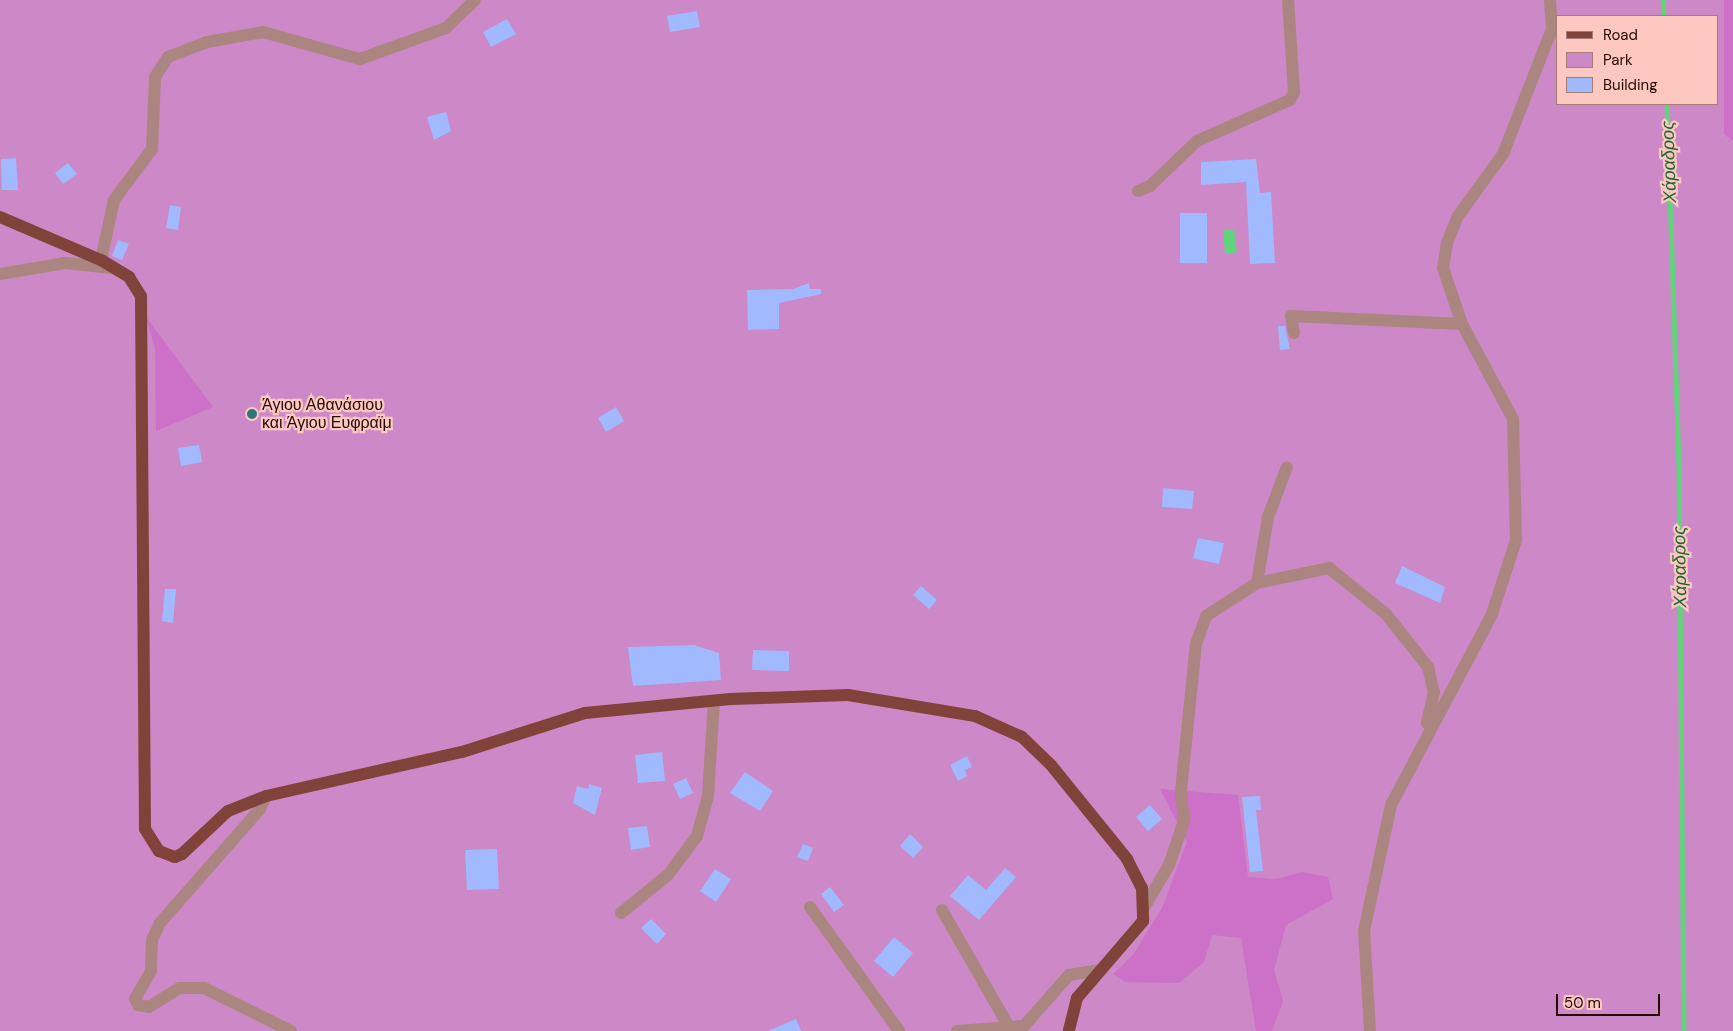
<!DOCTYPE html>
<meta charset="utf-8">
<style>
body{margin:0}
#map{position:relative;width:1733px;height:1031px;overflow:hidden;background:#fcc8bf;font-family:"DM Sans",sans-serif}
div>[style]{position:absolute}
[style*='--x']{left:calc(var(--x)*1px);top:calc(var(--y)*1px);width:calc(var(--w)*1px);rotate:calc(var(--a)*1deg)}
.green>*{inset:0;background:#cc88c7}
.forest>*{inset:0;background:#cc71c7}
.water>*{inset:0;background:#63d27d}
.stream>*{height:4.5px;margin:-2.25px;padding:0 2.25px;transform-origin:2.25px;border-radius:2.25px;background:#63d27d}
.building>*{inset:0;background:#a1b9fe}
.minor>*{height:12px;margin:-6px;padding:0 6px;transform-origin:6px;border-radius:6px;background:#ab8680}
.major>*{height:12px;margin:-6px;padding:0 6px;transform-origin:6px;border-radius:6px;background:#80433a}
.dots>*{width:14px;height:14px;translate:-50% -50%;box-sizing:border-box;border:2px solid #fcc8bf;border-radius:50%}
span{translate:-50% -50%;white-space:nowrap;text-align:center;line-height:1.15;-webkit-text-stroke:4.5px #fcc8bf;paint-order:stroke}
.poi-label{font-size:16px;color:#250805}
.left{translate:0 -50%;text-align:left}
.water-label{font-size:18px;color:#1a6731;font-style:italic}
.legend{position:absolute;left:1556px;top:15px;width:162px;height:90px;box-sizing:border-box;background:#fcc8bf;border:1px solid #a67b75;margin:0;padding:6px 9px;list-style:none;font-size:15px;color:#250805}
.legend li{display:flex;align-items:center;gap:10px;height:25px}
.legend b{width:25px;border:1px solid #a67b75}
.scale{position:absolute;left:1556px;top:994px;width:104px;height:22px;box-sizing:border-box;border:2px solid #250805;border-top:0;padding-left:6px;font-size:15px;line-height:18px;white-space:nowrap;color:#250805;-webkit-text-stroke:4px #fcc8bf;paint-order:stroke}
</style>
<div id="map">
<div class="green">
<i style="clip-path:polygon(evenodd,0 0,1733px 0,1733px 1031px,0 1031px,0 0,1557px 16px,1717px 16px,1717px 104px,1557px 104px,1557px 16px)"></i>
</div>
<div class="forest">
<i style="clip-path:polygon(1724px 0,1733px 0,1733px 141px,1724px 134px)"></i>
<i style="clip-path:polygon(146px 317px,213px 407px,156px 431px,155px 348px)"></i>
<i style="clip-path:polygon(1160px 789px,1238px 795px,1248px 877px,1275px 879px,1302px 872px,1328px 877px,1333px 899px,1286px 925px,1274px 970px,1283px 1001px,1272px 1031px,1256px 1031px,1241px 938px,1212px 935px,1204px 962px,1179px 983px,1126px 982px,1113px 974px,1133px 955px,1162px 908px,1187px 842px)"></i>
</div>
<div class="water">
<i style="clip-path:polygon(1234px 229px,1237px 252px,1225px 254px,1223px 230px)"></i>
</div>
<div class="stream">
<i style="--x:1663;--y:0;--w:16;--a:86"></i>
<i style="--x:1667;--y:104;--w:368;--a:88.1"></i>
<i style="--x:1679;--y:472;--w:559;--a:89.49"></i>
</div>
<div class="building">
<i style="clip-path:polygon(697px 11px,700px 27px,670px 32px,667px 16px)"></i>
<i style="clip-path:polygon(507px 19px,516px 34px,491px 47px,483px 32px)"></i>
<i style="clip-path:polygon(446px 112px,451px 131px,434px 140px,427px 117px)"></i>
<i style="clip-path:polygon(16px 158px,18px 190px,2px 190px,1px 159px)"></i>
<i style="clip-path:polygon(1256px 159px,1260px 193px,1271px 192px,1275px 263px,1250px 264px,1246px 182px,1201px 185px,1201px 162px)"></i>
<i style="clip-path:polygon(68px 163px,77px 174px,63px 184px,55px 173px)"></i>
<i style="clip-path:polygon(170px 205px,181px 207px,178px 230px,166px 228px)"></i>
<i style="clip-path:polygon(1180px 213px,1207px 213px,1207px 263px,1180px 263px)"></i>
<i style="clip-path:polygon(118px 240px,129px 244px,122px 260px,112px 256px)"></i>
<i style="clip-path:polygon(809px 283px,810px 289px,821px 289px,821px 294px,779px 303px,779px 329px,748px 330px,747px 290px,793px 289px)"></i>
<i style="clip-path:polygon(1278px 326px,1285px 326px,1290px 349px,1280px 350px)"></i>
<i style="clip-path:polygon(616px 407px,624px 421px,606px 432px,598px 418px)"></i>
<i style="clip-path:polygon(199px 445px,202px 462px,181px 466px,178px 448px)"></i>
<i style="clip-path:polygon(1163px 488px,1194px 491px,1192px 509px,1162px 507px)"></i>
<i style="clip-path:polygon(1198px 538px,1224px 543px,1219px 564px,1193px 558px)"></i>
<i style="clip-path:polygon(1402px 566px,1445px 587px,1440px 603px,1395px 583px)"></i>
<i style="clip-path:polygon(921px 586px,937px 600px,929px 609px,913px 595px)"></i>
<i style="clip-path:polygon(165px 589px,176px 589px,173px 623px,162px 621px)"></i>
<i style="clip-path:polygon(694px 645px,719px 653px,721px 680px,633px 686px,628px 647px)"></i>
<i style="clip-path:polygon(753px 650px,789px 651px,789px 671px,752px 670px)"></i>
<i style="clip-path:polygon(662px 752px,665px 781px,638px 783px,635px 755px)"></i>
<i style="clip-path:polygon(967px 756px,972px 767px,965px 770px,967px 776px,958px 781px,950px 765px)"></i>
<i style="clip-path:polygon(745px 772px,773px 791px,760px 811px,730px 793px)"></i>
<i style="clip-path:polygon(686px 778px,693px 793px,680px 799px,673px 784px)"></i>
<i style="clip-path:polygon(589px 784px,602px 788px,595px 815px,573px 803px,577px 786px,588px 789px)"></i>
<i style="clip-path:polygon(1260px 796px,1261px 810px,1256px 810px,1263px 871px,1250px 872px,1242px 797px)"></i>
<i style="clip-path:polygon(1150px 805px,1162px 819px,1148px 831px,1136px 817px)"></i>
<i style="clip-path:polygon(647px 826px,650px 847px,631px 850px,628px 828px)"></i>
<i style="clip-path:polygon(910px 834px,923px 847px,913px 858px,900px 846px)"></i>
<i style="clip-path:polygon(803px 844px,813px 848px,808px 861px,797px 857px)"></i>
<i style="clip-path:polygon(497px 849px,499px 889px,467px 890px,465px 850px)"></i>
<i style="clip-path:polygon(1005px 868px,1016px 877px,979px 920px,950px 896px,968px 875px,986px 890px)"></i>
<i style="clip-path:polygon(715px 869px,731px 879px,716px 902px,700px 891px)"></i>
<i style="clip-path:polygon(830px 887px,844px 905px,834px 912px,821px 894px)"></i>
<i style="clip-path:polygon(651px 919px,666px 934px,657px 944px,641px 928px)"></i>
<i style="clip-path:polygon(894px 937px,913px 953px,893px 977px,874px 961px)"></i>
<i style="clip-path:polygon(796px 1019px,801px 1031px,768px 1031px)"></i>
</div>
<div class="minor">
<i style="--x:1138;--y:191;--w:13;--a:-23"></i>
<i style="--x:1150;--y:186;--w:65;--a:-43.8"></i>
<i style="--x:1197;--y:141;--w:102;--a:-23.8"></i>
<i style="--x:1290;--y:100;--w:9;--a:-63"></i>
<i style="--x:1294;--y:92;--w:92;--a:-93.7"></i>
<i style="--x:101;--y:260;--w:61;--a:-77.8"></i>
<i style="--x:114;--y:200;--w:64;--a:-53.3"></i>
<i style="--x:152;--y:149;--w:72;--a:-87.6"></i>
<i style="--x:155;--y:77;--w:24;--a:-57"></i>
<i style="--x:168;--y:57;--w:42;--a:-21"></i>
<i style="--x:207;--y:42;--w:57;--a:-10.1"></i>
<i style="--x:263;--y:32;--w:101;--a:15.6"></i>
<i style="--x:360;--y:59;--w:91;--a:-19.8"></i>
<i style="--x:446;--y:28;--w:40;--a:-44"></i>
<i style="--x:0;--y:274;--w:66;--a:-9.6"></i>
<i style="--x:65;--y:263;--w:47;--a:6.1"></i>
<i style="--x:1294;--y:333;--w:17;--a:-100"></i>
<i style="--x:1291;--y:316;--w:171;--a:2.7"></i>
<i style="--x:1257;--y:583;--w:67;--a:-80.5"></i>
<i style="--x:1268;--y:517;--w:53;--a:-69.2"></i>
<i style="--x:266;--y:796;--w:14;--a:115"></i>
<i style="--x:260;--y:809;--w:152;--a:131.3"></i>
<i style="--x:160;--y:923;--w:19;--a:115"></i>
<i style="--x:152;--y:940;--w:31;--a:92"></i>
<i style="--x:151;--y:971;--w:32;--a:120"></i>
<i style="--x:135;--y:999;--w:7;--a:63"></i>
<i style="--x:138;--y:1005;--w:11;--a:10"></i>
<i style="--x:149;--y:1007;--w:36;--a:-32"></i>
<i style="--x:180;--y:988;--w:24;--a:0"></i>
<i style="--x:204;--y:988;--w:97;--a:26.3"></i>
<i style="--x:1145;--y:906;--w:48;--a:-59.7"></i>
<i style="--x:1169;--y:865;--w:46;--a:-71.2"></i>
<i style="--x:1184;--y:821;--w:30;--a:-96"></i>
<i style="--x:1181;--y:791;--w:148;--a:-84.2"></i>
<i style="--x:1196;--y:644;--w:30;--a:-70"></i>
<i style="--x:1206;--y:616;--w:61;--a:-32.9"></i>
<i style="--x:1257;--y:583;--w:74;--a:-11.8"></i>
<i style="--x:1329;--y:568;--w:73;--a:38.9"></i>
<i style="--x:1386;--y:614;--w:68;--a:51.6"></i>
<i style="--x:1428;--y:667;--w:26;--a:77"></i>
<i style="--x:1434;--y:692;--w:32;--a:103"></i>
<i style="--x:810;--y:907;--w:153;--a:54.3"></i>
<i style="--x:942;--y:910;--w:135;--a:60.2"></i>
<i style="--x:621;--y:913;--w:60;--a:-39"></i>
<i style="--x:668;--y:875;--w:49;--a:-53.4"></i>
<i style="--x:697;--y:836;--w:41;--a:-74.6"></i>
<i style="--x:708;--y:796;--w:95;--a:-86.4"></i>
<i style="--x:957;--y:1031;--w:67;--a:-4.3"></i>
<i style="--x:1024;--y:1026;--w:68;--a:-48.6"></i>
<i style="--x:1069;--y:975;--w:31;--a:-9"></i>
<i style="--x:1370;--y:1031;--w:100;--a:-93.4"></i>
<i style="--x:1364;--y:931;--w:129;--a:-77.9"></i>
<i style="--x:1391;--y:805;--w:216;--a:-62.1"></i>
<i style="--x:1492;--y:614;--w:78;--a:-72"></i>
<i style="--x:1516;--y:540;--w:121;--a:-91.4"></i>
<i style="--x:1513;--y:419;--w:108;--a:-118.2"></i>
<i style="--x:1462;--y:324;--w:59;--a:-108.7"></i>
<i style="--x:1443;--y:268;--w:25;--a:-81"></i>
<i style="--x:1447;--y:243;--w:29;--a:-68"></i>
<i style="--x:1458;--y:216;--w:77;--a:-54"></i>
<i style="--x:1503;--y:154;--w:134;--a:-68.6"></i>
<i style="--x:1552;--y:29;--w:29;--a:-94"></i>
</div>
<div class="major">
<i style="--x:0;--y:217;--w:110;--a:23.1"></i>
<i style="--x:101;--y:260;--w:33;--a:31"></i>
<i style="--x:129;--y:277;--w:22;--a:58"></i>
<i style="--x:141;--y:296;--w:533;--a:89.57"></i>
<i style="--x:145;--y:829;--w:26;--a:58"></i>
<i style="--x:159;--y:851;--w:17;--a:21"></i>
<i style="--x:175;--y:857;--w:8;--a:-23"></i>
<i style="--x:182;--y:854;--w:63;--a:-43.1"></i>
<i style="--x:228;--y:811;--w:41;--a:-21.5"></i>
<i style="--x:266;--y:796;--w:201;--a:-12.7"></i>
<i style="--x:462;--y:752;--w:129;--a:-17.6"></i>
<i style="--x:585;--y:713;--w:146;--a:-5.5"></i>
<i style="--x:730;--y:699;--w:118;--a:-1.9"></i>
<i style="--x:848;--y:695;--w:129;--a:9.4"></i>
<i style="--x:975;--y:716;--w:51;--a:24.1"></i>
<i style="--x:1022;--y:737;--w:40;--a:44"></i>
<i style="--x:1051;--y:765;--w:121;--a:51"></i>
<i style="--x:1127;--y:859;--w:33;--a:63"></i>
<i style="--x:1142;--y:888;--w:33;--a:88"></i>
<i style="--x:1143;--y:921;--w:101;--a:130.6"></i>
<i style="--x:1077;--y:998;--w:34;--a:104"></i>
</div>
<div class="dots">
<i style="left:252px;top:414px;background:#2e7580"></i>
</div>
<div class="poi-label">
<span class="left" style="left:262px;top:414px">Άγιου Αθανάσιου<br>και Άγιου Ευφραϊμ</span>
</div>
<div class="water-label">
<span style="left:1669px;top:162px;rotate:-92deg">Χάραδρος</span>
<span style="left:1680px;top:567px;rotate:-91deg">Χάραδρος</span>
</div>
<ul class="legend">
<li><b style="height:6px;background:#80433a"></b>Road</li>
<li><b style="height:14px;background:#cc88c7"></b>Park</li>
<li><b style="height:14px;background:#a1b9fe"></b>Building</li>
</ul>
<div class="scale">50 m</div>
</div>
